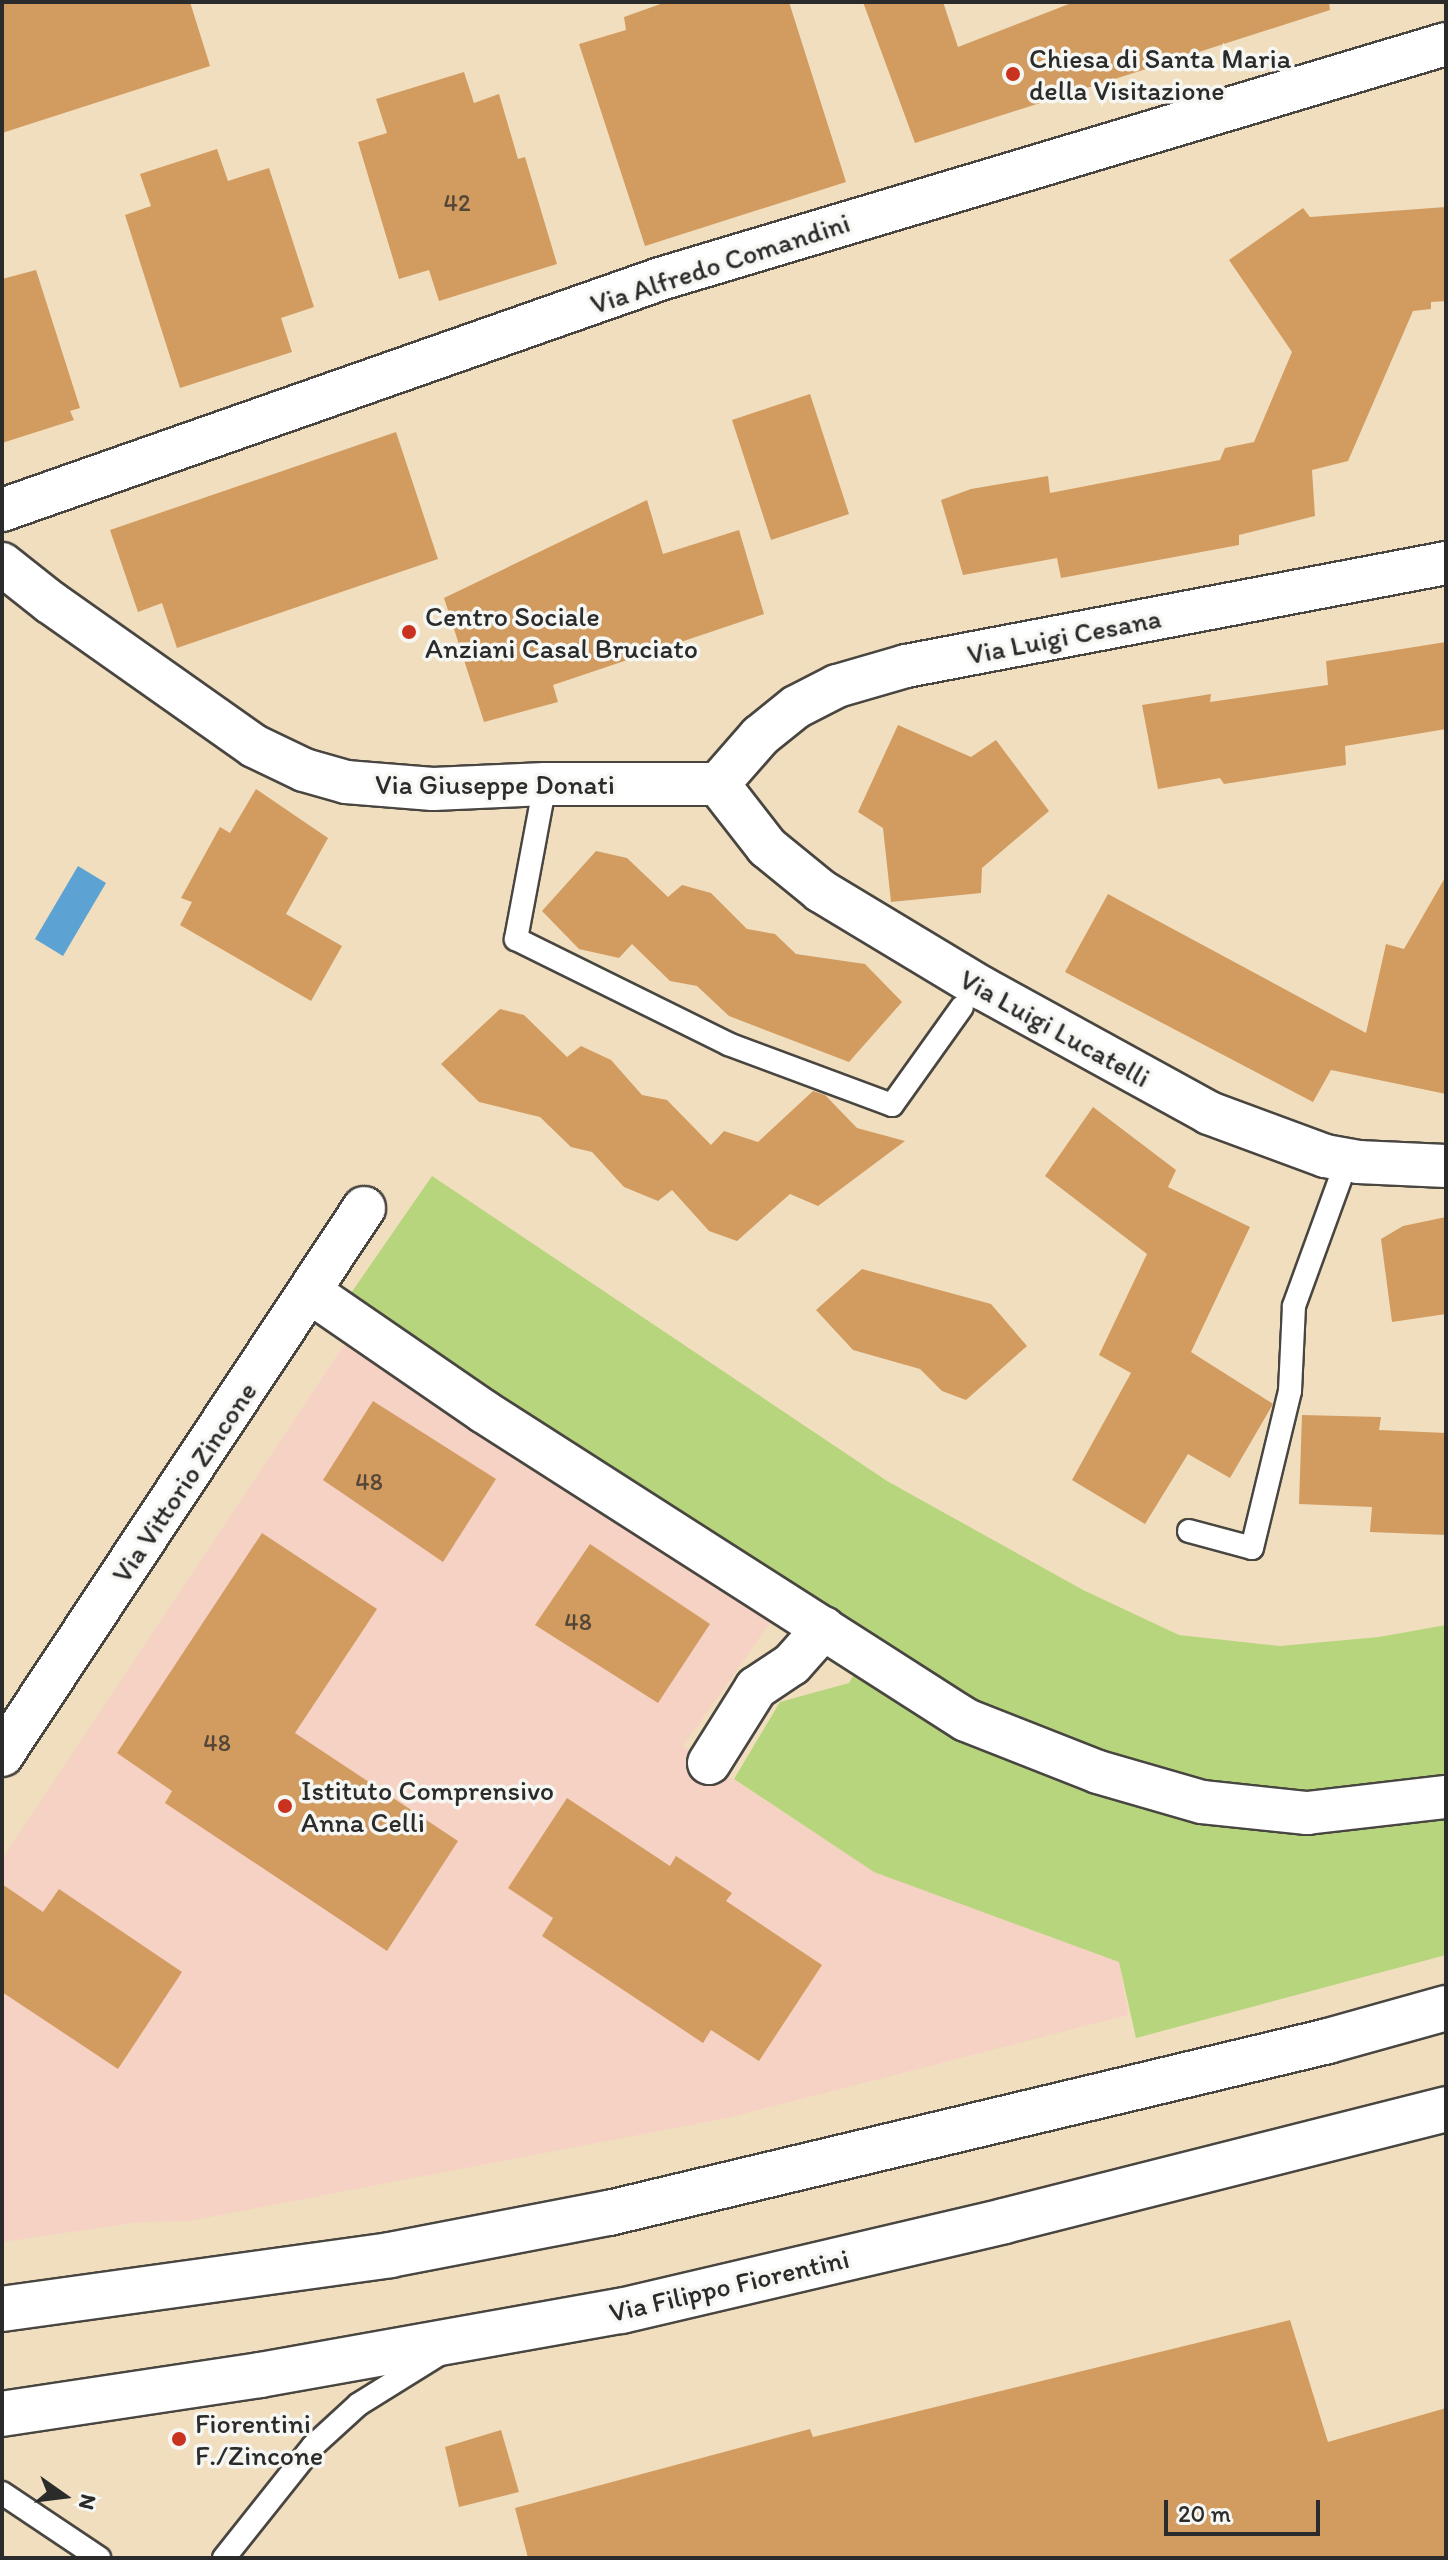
<!DOCTYPE html>
<style>
body{margin:0}
#map{position:relative;width:1448px;height:2560px;overflow:hidden;background:#f0debe;font-family:Itim,sans-serif}
div>[style]{position:absolute}
[style*='--x']{left:calc(var(--x)*1px);top:calc(var(--y)*1px);width:calc(var(--w)*1px);rotate:calc(var(--a)*1deg)}
.built>*{inset:0;background:#f6d2c4}
.green>*{inset:0;background:#b6d57c}
.water>*{inset:0;background:#5ca2d2}
.building>*{inset:0;background:#d29c61}
.roads{filter:drop-shadow(2px 0 #494641) drop-shadow(-2px 0 #494641) drop-shadow(0 2px #494641) drop-shadow(0 -2px #494641)}
.lane>*{height:22px;margin:-11px;padding:0 11px;transform-origin:11px;border-radius:11px;background:#fff}
.street>*{height:42px;margin:-21px;padding:0 21px;transform-origin:21px;border-radius:21px;background:#fff}
.secondary>*{height:44px;margin:-22px;padding:0 22px;transform-origin:22px;border-radius:22px;background:#fff}
.dots>*{width:22px;height:22px;translate:-50% -50%;box-sizing:border-box;border:4px solid #f6f6f2;border-radius:50%}
span{translate:-50% -50%;white-space:nowrap;text-align:center;line-height:1.15;-webkit-text-stroke:7px #f6f6f2;paint-order:stroke}
.number-label{font-size:24px;color:#554738}
.number-label span{-webkit-text-stroke-width:0}
.poi-label{font-size:28px;color:#2b2b2b}
.left{translate:0 -50%;text-align:left}
.street-label{font-size:28px;color:#2b2b2b}
.frame{position:absolute;inset:0;border:4px solid #2b2b2b;pointer-events:none}
.north{position:absolute;left:24px;top:2456px;width:80px;height:80px;-webkit-text-stroke:6px #f6f6f2;paint-order:stroke;rotate:104deg;font-size:22px;font-weight:700;line-height:32px;text-align:center;color:#2b2b2b}
.north::after{content:'';display:block;margin:auto;width:28px;height:36px;background:#2b2b2b;clip-path:polygon(50% 0,100% 100%,50% 72%,0 100%)}
.scale{position:absolute;left:1164px;top:2500px;width:156px;height:36px;box-sizing:border-box;border:4px solid #2b2b2b;border-top:0;padding-left:10px;font-size:24px;line-height:28px;white-space:nowrap;color:#2b2b2b;-webkit-text-stroke:6px #f6f6f2;paint-order:stroke}
</style>
<div id="map">
<div class="built">
<i style="clip-path:polygon(346px 1342px,770px 1623px,683px 1746px,874px 1872px,1119px 1962px,1128px 2015px,727px 2118px,189px 2221px,140px 2222px,2px 2242px,2px 1859px)"></i>
</div>
<div class="green">
<i style="clip-path:polygon(432px 1176px,887px 1481px,1083px 1590px,1179px 1635px,1280px 1646px,1379px 1637px,1446px 1625px,1446px 1955px,1136px 2038px,1119px 1962px,874px 1872px,734px 1779px,780px 1702px,849px 1683px,874px 1641px,481px 1395px,349px 1296px)"></i>
</div>
<div class="water">
<i style="clip-path:polygon(78px 866px,106px 883px,63px 956px,35px 939px)"></i>
</div>
<div class="building">
<i style="clip-path:polygon(2px 2px,190px 2px,210px 66px,2px 133px)"></i>
<i style="clip-path:polygon(666px 2px,789px 2px,846px 182px,645px 246px,579px 44px,626px 30px,624px 17px)"></i>
<i style="clip-path:polygon(863px 2px,943px 2px,958px 47px,1074px 2px,1329px 2px,1330px 10px,915px 143px)"></i>
<i style="clip-path:polygon(464px 72px,474px 103px,499px 94px,518px 159px,525px 157px,557px 264px,439px 301px,429px 270px,399px 279px,358px 142px,387px 133px,376px 99px)"></i>
<i style="clip-path:polygon(217px 149px,228px 181px,269px 168px,314px 307px,281px 318px,292px 352px,180px 388px,125px 215px,151px 206px,140px 174px)"></i>
<i style="clip-path:polygon(1446px 207px,1446px 301px,1431px 302px,1431px 309px,1413px 311px,1348px 461px,1312px 470px,1315px 516px,1239px 535px,1239px 545px,1061px 578px,1057px 558px,963px 575px,941px 500px,971px 489px,1048px 476px,1050px 493px,1220px 460px,1225px 448px,1254px 442px,1292px 352px,1229px 260px,1303px 208px,1310px 217px)"></i>
<i style="clip-path:polygon(36px 270px,80px 408px,70px 411px,74px 420px,2px 443px,2px 279px)"></i>
<i style="clip-path:polygon(810px 394px,849px 514px,771px 540px,732px 420px)"></i>
<i style="clip-path:polygon(396px 432px,438px 559px,177px 648px,162px 603px,138px 612px,110px 530px)"></i>
<i style="clip-path:polygon(647px 500px,663px 554px,739px 530px,764px 614px,553px 685px,558px 702px,484px 722px,444px 598px)"></i>
<i style="clip-path:polygon(1446px 642px,1446px 729px,1345px 746px,1346px 765px,1224px 784px,1220px 778px,1158px 789px,1142px 705px,1211px 694px,1210px 702px,1328px 685px,1326px 661px)"></i>
<i style="clip-path:polygon(898px 725px,971px 757px,996px 740px,1049px 811px,982px 868px,981px 893px,891px 902px,883px 828px,858px 812px)"></i>
<i style="clip-path:polygon(256px 789px,328px 838px,286px 914px,342px 946px,311px 1001px,180px 925px,192px 902px,181px 898px,220px 827px,230px 833px)"></i>
<i style="clip-path:polygon(596px 851px,627px 858px,668px 897px,682px 885px,711px 893px,747px 929px,775px 934px,796px 954px,865px 964px,902px 1002px,849px 1062px,729px 1016px,697px 986px,670px 981px,632px 944px,619px 958px,579px 949px,542px 911px)"></i>
<i style="clip-path:polygon(1446px 876px,1446px 1094px,1331px 1070px,1313px 1102px,1065px 972px,1108px 894px,1366px 1033px,1386px 944px,1404px 949px)"></i>
<i style="clip-path:polygon(500px 1009px,524px 1015px,567px 1057px,581px 1046px,611px 1060px,642px 1095px,667px 1100px,711px 1145px,724px 1131px,758px 1142px,813px 1091px,825px 1095px,857px 1128px,905px 1141px,818px 1206px,790px 1194px,737px 1241px,709px 1231px,672px 1190px,658px 1201px,624px 1187px,592px 1152px,571px 1147px,540px 1117px,479px 1102px,441px 1064px)"></i>
<i style="clip-path:polygon(1093px 1107px,1176px 1170px,1168px 1187px,1250px 1227px,1191px 1352px,1273px 1404px,1230px 1478px,1188px 1454px,1145px 1524px,1072px 1480px,1131px 1373px,1099px 1355px,1147px 1254px,1045px 1176px)"></i>
<i style="clip-path:polygon(1446px 1217px,1446px 1314px,1392px 1322px,1381px 1239px,1403px 1226px)"></i>
<i style="clip-path:polygon(862px 1269px,991px 1304px,1027px 1346px,966px 1400px,942px 1391px,920px 1369px,853px 1350px,816px 1310px)"></i>
<i style="clip-path:polygon(373px 1401px,496px 1479px,443px 1562px,323px 1480px)"></i>
<i style="clip-path:polygon(1302px 1415px,1381px 1417px,1379px 1430px,1446px 1433px,1446px 1535px,1370px 1532px,1372px 1507px,1299px 1504px)"></i>
<i style="clip-path:polygon(262px 1533px,377px 1609px,295px 1733px,458px 1841px,387px 1951px,165px 1803px,172px 1791px,117px 1753px)"></i>
<i style="clip-path:polygon(590px 1544px,710px 1624px,658px 1703px,535px 1625px)"></i>
<i style="clip-path:polygon(567px 1798px,670px 1866px,676px 1856px,732px 1893px,726px 1901px,822px 1965px,759px 2061px,711px 2030px,703px 2043px,542px 1936px,553px 1918px,508px 1888px)"></i>
<i style="clip-path:polygon(2px 1884px,43px 1912px,59px 1889px,182px 1972px,118px 2069px,2px 1992px)"></i>
<i style="clip-path:polygon(1290px 2320px,1328px 2442px,1446px 2408px,1446px 2558px,528px 2558px,515px 2508px,810px 2429px,813px 2437px)"></i>
<i style="clip-path:polygon(501px 2430px,519px 2492px,459px 2507px,445px 2447px)"></i>
</div>
<div class="roads">
<div class="lane">
<i style="--x:545;--y:784;--w:158;--a:100.6"></i>
<i style="--x:516;--y:939;--w:237;--a:26.3"></i>
<i style="--x:728;--y:1044;--w:175;--a:20.4"></i>
<i style="--x:892;--y:1105;--w:120;--a:-54.5"></i>
<i style="--x:1189;--y:1531;--w:65;--a:15.1"></i>
<i style="--x:1252;--y:1548;--w:162;--a:-76.4"></i>
<i style="--x:1290;--y:1391;--w:85;--a:-87.3"></i>
<i style="--x:1294;--y:1306;--w:155;--a:-70"></i>
<i style="--x:2;--y:2493;--w:117;--a:33.8"></i>
<i style="--x:224;--y:2558;--w:143;--a:-51.5"></i>
<i style="--x:313;--y:2446;--w:62;--a:-42.4"></i>
<i style="--x:359;--y:2404;--w:93;--a:-31.8"></i>
</div>
<div class="street">
<i style="--x:2;--y:510;--w:697;--a:-19.34"></i>
<i style="--x:660;--y:279;--w:820;--a:-16.65"></i>
<i style="--x:2;--y:564;--w:61;--a:38.4"></i>
<i style="--x:50;--y:602;--w:250;--a:35.2"></i>
<i style="--x:254;--y:746;--w:55;--a:25.6"></i>
<i style="--x:304;--y:770;--w:44;--a:15.9"></i>
<i style="--x:346;--y:782;--w:87;--a:4.6"></i>
<i style="--x:433;--y:789;--w:112;--a:-2.6"></i>
<i style="--x:545;--y:784;--w:173;--a:0"></i>
<i style="--x:718;--y:784;--w:80;--a:52.1"></i>
<i style="--x:767;--y:847;--w:70;--a:39.2"></i>
<i style="--x:821;--y:891;--w:188;--a:31.1"></i>
<i style="--x:982;--y:988;--w:259;--a:28.8"></i>
<i style="--x:1209;--y:1113;--w:124;--a:20.3"></i>
<i style="--x:1325;--y:1156;--w:34;--a:10"></i>
<i style="--x:1358;--y:1162;--w:88;--a:2.6"></i>
<i style="--x:718;--y:784;--w:64;--a:-48.8"></i>
<i style="--x:760;--y:736;--w:46;--a:-38.9"></i>
<i style="--x:796;--y:707;--w:46;--a:-27.1"></i>
<i style="--x:837;--y:686;--w:72;--a:-16.2"></i>
<i style="--x:906;--y:666;--w:550;--a:-10.8"></i>
<i style="--x:310;--y:1292;--w:210;--a:34.5"></i>
<i style="--x:483;--y:1411;--w:573;--a:32.61"></i>
<i style="--x:966;--y:1720;--w:142;--a:21.5"></i>
<i style="--x:1098;--y:1772;--w:108;--a:16.1"></i>
<i style="--x:1202;--y:1802;--w:106;--a:6"></i>
<i style="--x:1307;--y:1813;--w:140;--a:-6.6"></i>
<i style="--x:2;--y:1755;--w:656;--a:-56.5"></i>
<i style="--x:709;--y:1763;--w:89;--a:-57.9"></i>
<i style="--x:756;--y:1688;--w:43;--a:-33.7"></i>
<i style="--x:792;--y:1664;--w:48;--a:-48.4"></i>
</div>
<div class="secondary">
<i style="--x:2;--y:2309;--w:392;--a:-7.9"></i>
<i style="--x:390;--y:2255;--w:223;--a:-10.9"></i>
<i style="--x:609;--y:2213;--w:739;--a:-13.45"></i>
<i style="--x:1328;--y:2041;--w:123;--a:-15.6"></i>
<i style="--x:2;--y:2414;--w:261;--a:-8.6"></i>
<i style="--x:260;--y:2375;--w:367;--a:-10.1"></i>
<i style="--x:621;--y:2311;--w:393;--a:-13.2"></i>
<i style="--x:1004;--y:2221;--w:456;--a:-14.2"></i>
</div>
</div>
<div class="dots">
<i style="left:1013px;top:74px;background:#c8321e"></i>
<i style="left:409px;top:632px;background:#c8321e"></i>
<i style="left:285px;top:1806px;background:#c8321e"></i>
<i style="left:179px;top:2439px;background:#c8321e"></i>
</div>
<div class="number-label">
<span style="left:457px;top:203px">42</span>
<span style="left:369px;top:1482px">48</span>
<span style="left:578px;top:1622px">48</span>
<span style="left:217px;top:1743px">48</span>
</div>
<div class="poi-label">
<span class="left" style="left:1029px;top:74px">Chiesa di Santa Maria<br>della Visitazione</span>
<span class="left" style="left:425px;top:632px">Centro Sociale<br>Anziani Casal Bruciato</span>
<span class="left" style="left:301px;top:1806px">Istituto Comprensivo<br>Anna Celli</span>
<span class="left" style="left:195px;top:2439px">Fiorentini<br>F./Zincone</span>
</div>
<div class="street-label">
<span style="left:720px;top:263px;rotate:-18deg">Via Alfredo Comandini</span>
<span style="left:1064px;top:636px;rotate:-11deg">Via Luigi Cesana</span>
<span style="left:495px;top:784px">Via Giuseppe Donati</span>
<span style="left:1055px;top:1028px;rotate:29deg">Via Luigi Lucatelli</span>
<span style="left:184px;top:1482px;rotate:-56deg">Via Vittorio Zincone</span>
<span style="left:729px;top:2285px;rotate:-13deg">Via Filippo Fiorentini</span>
</div>
<div class="frame"></div>
<div class="north">N</div>
<div class="scale">20 m</div>
</div>
